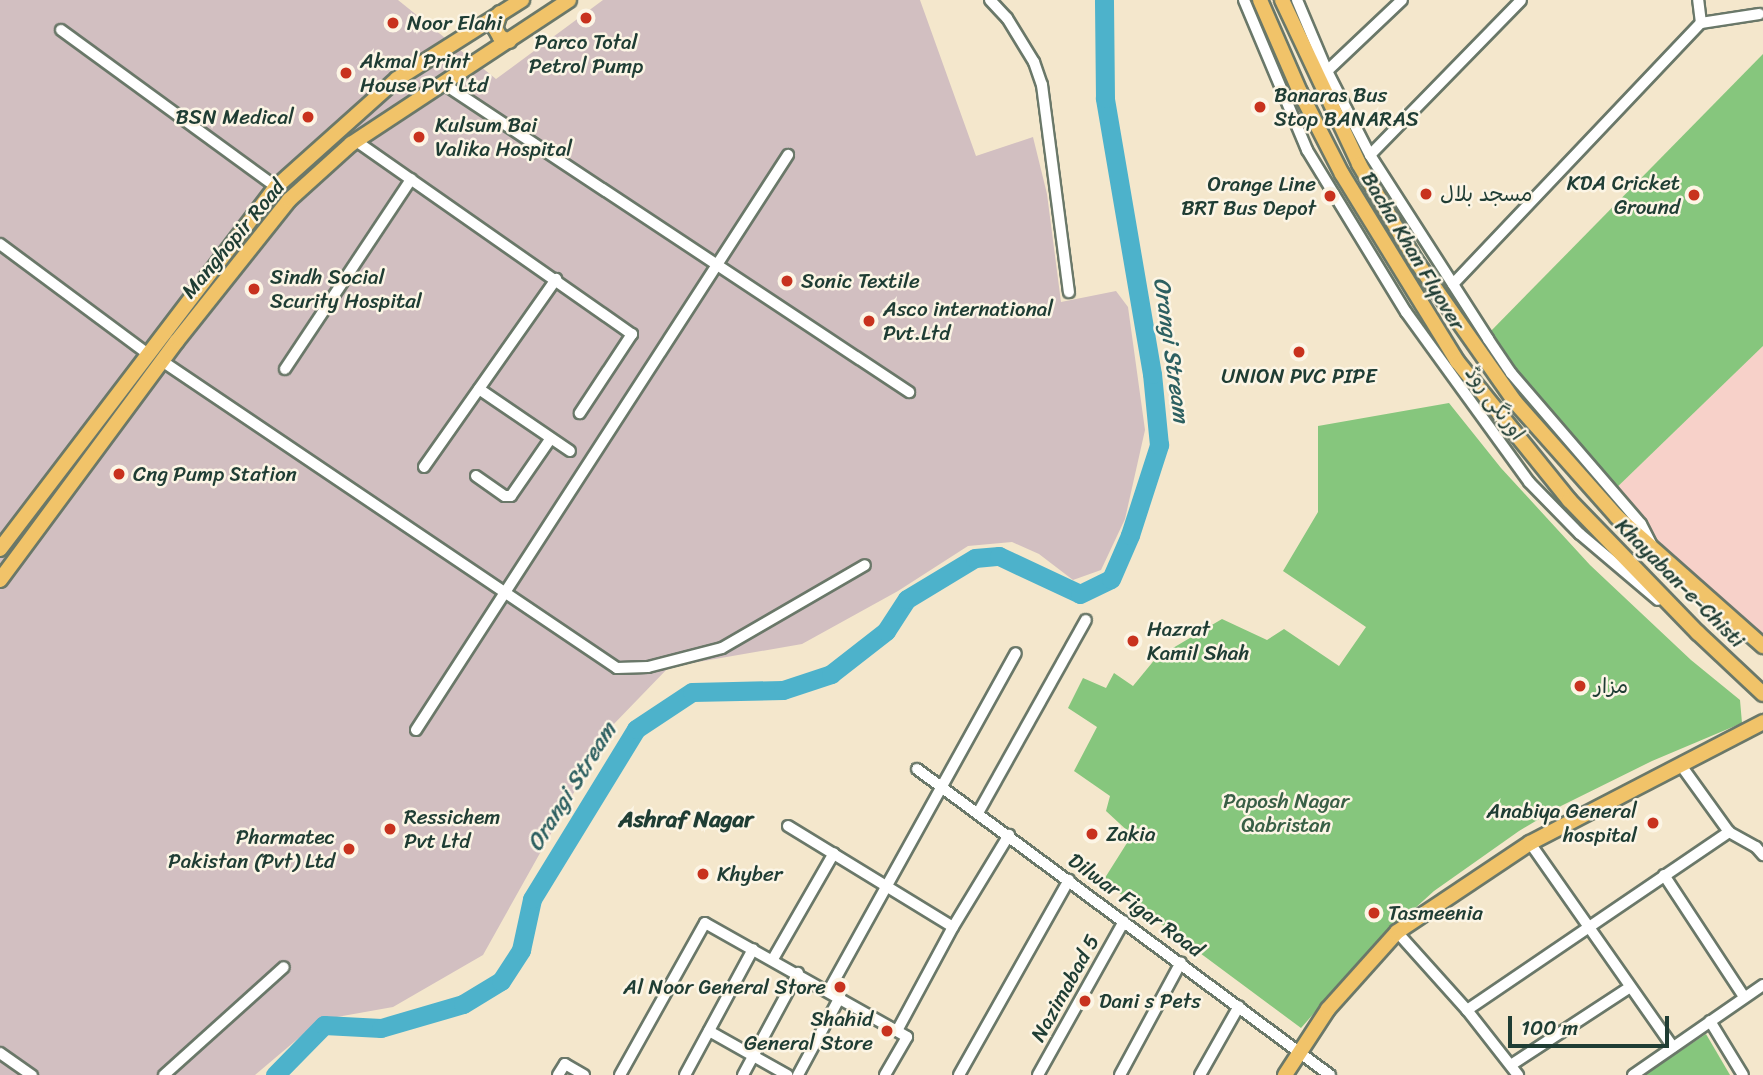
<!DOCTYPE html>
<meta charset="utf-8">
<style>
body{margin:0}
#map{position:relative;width:1763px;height:1075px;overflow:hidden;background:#f4e7cc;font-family:Sriracha,"Playpen Sans Arabic",sans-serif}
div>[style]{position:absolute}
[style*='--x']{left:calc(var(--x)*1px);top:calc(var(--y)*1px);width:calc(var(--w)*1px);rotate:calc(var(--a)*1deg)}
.built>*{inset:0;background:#f7d1c9}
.industrial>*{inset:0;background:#d2bfc1}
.green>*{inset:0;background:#86c67d}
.river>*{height:19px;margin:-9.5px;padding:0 9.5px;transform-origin:9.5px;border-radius:9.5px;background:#4db2cb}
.roads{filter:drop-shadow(2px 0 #6a7869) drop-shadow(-2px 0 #6a7869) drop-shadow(0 2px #6a7869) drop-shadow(0 -2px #6a7869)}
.minor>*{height:10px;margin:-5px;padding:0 5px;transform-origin:5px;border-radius:5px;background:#fff}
.major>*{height:14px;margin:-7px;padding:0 7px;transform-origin:7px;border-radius:7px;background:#f1c369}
.dots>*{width:19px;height:19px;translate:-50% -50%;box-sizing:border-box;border:4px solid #fcf5e5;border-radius:50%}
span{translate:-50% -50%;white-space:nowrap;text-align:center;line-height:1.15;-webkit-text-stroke:5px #fcf5e5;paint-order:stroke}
.poi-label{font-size:21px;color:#1f3d34}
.left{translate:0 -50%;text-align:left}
.right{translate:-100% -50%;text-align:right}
.street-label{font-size:21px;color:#1f3d34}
.park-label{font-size:21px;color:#395f46}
.water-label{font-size:23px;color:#2d6061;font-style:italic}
.neighbourhood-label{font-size:23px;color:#1f3d34;font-weight:700}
.scale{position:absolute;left:1508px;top:1016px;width:161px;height:32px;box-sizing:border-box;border:4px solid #1f3d34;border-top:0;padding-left:9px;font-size:21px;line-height:24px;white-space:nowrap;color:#1f3d34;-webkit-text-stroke:5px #fcf5e5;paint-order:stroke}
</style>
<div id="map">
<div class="built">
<i style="clip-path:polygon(1763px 346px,1763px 653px,1653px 560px,1609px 495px)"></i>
</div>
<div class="industrial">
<i style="clip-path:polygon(0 0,398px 0,496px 79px,603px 0,920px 0,976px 156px,1033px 137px,1047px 194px,1061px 302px,1116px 291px,1128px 307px,1145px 430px,1125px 519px,1101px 570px,1073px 580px,1039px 554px,1012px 542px,968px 546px,898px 591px,802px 644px,669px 667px,610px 728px,483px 955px,393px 1007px,320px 1020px,255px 1075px,0 1075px)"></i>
</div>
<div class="green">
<i style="clip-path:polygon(1763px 54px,1763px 346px,1609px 495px,1487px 335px)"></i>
<i style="clip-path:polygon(1449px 403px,1501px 468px,1590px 565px,1691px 660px,1740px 700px,1742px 723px,1652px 761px,1561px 806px,1519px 831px,1434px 891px,1371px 948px,1301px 1028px,1103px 881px,1132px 835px,1106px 811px,1110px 796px,1074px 771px,1097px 727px,1068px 708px,1083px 678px,1106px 688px,1114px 673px,1133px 686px,1156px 658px,1222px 619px,1267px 640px,1284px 629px,1339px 666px,1366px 627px,1283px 571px,1318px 512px,1318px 426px)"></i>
<i style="clip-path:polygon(1706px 1034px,1730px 1075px,1644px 1075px)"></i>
</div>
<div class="river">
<i style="--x:275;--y:1075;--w:70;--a:-45.6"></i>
<i style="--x:324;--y:1025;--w:57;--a:3"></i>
<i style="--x:381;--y:1028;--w:85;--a:-16.3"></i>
<i style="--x:463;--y:1004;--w:44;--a:-31.2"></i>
<i style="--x:501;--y:981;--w:37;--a:-57"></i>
<i style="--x:521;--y:950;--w:52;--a:-77.8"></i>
<i style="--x:532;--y:899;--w:199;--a:-58.5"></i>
<i style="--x:636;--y:729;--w:67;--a:-33.5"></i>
<i style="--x:692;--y:692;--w:91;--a:-1.3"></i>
<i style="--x:783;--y:690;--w:51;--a:-18.4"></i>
<i style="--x:831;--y:674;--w:70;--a:-38"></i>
<i style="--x:886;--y:631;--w:38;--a:-57"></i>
<i style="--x:907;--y:599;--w:79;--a:-31.1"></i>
<i style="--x:975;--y:558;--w:24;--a:-5"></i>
<i style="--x:999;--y:556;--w:89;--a:25.1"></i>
<i style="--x:1080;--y:594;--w:34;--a:-26"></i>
<i style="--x:1111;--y:579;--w:48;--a:-66.6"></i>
<i style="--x:1130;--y:535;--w:95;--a:-72.1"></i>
<i style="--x:1159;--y:445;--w:71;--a:-95.6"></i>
<i style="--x:1152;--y:374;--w:280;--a:-99.7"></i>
<i style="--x:1105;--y:98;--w:98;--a:-90.6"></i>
</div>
<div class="roads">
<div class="minor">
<i style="--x:990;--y:0;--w:25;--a:47"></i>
<i style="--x:1007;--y:18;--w:52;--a:58.5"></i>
<i style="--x:1034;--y:62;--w:24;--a:71"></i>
<i style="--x:1042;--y:85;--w:209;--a:82.6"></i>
<i style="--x:1244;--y:0;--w:163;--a:67.2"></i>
<i style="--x:1307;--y:150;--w:190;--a:58.6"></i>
<i style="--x:1406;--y:312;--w:210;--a:54.1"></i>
<i style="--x:1529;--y:482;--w:73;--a:45.6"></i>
<i style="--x:1580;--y:534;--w:102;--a:40.2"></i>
<i style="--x:1297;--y:0;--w:77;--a:67.1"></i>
<i style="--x:1327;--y:71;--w:94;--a:62.9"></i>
<i style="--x:1370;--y:155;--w:219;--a:57.3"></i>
<i style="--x:1488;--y:339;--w:41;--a:55.9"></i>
<i style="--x:1511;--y:373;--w:199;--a:49.3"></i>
<i style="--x:1641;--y:524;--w:25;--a:63"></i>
<i style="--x:1701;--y:23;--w:59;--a:-8.8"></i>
<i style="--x:61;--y:30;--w:266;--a:36.1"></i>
<i style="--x:1327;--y:71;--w:103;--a:-43.4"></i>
<i style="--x:444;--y:84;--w:558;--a:33.52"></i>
<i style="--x:356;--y:141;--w:337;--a:35"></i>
<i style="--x:632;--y:334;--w:95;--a:123.4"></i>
<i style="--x:1370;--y:155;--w:216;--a:-45.7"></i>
<i style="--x:0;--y:244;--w:184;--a:36.6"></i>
<i style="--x:1453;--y:284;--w:360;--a:-46.5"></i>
<i style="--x:1701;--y:23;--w:23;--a:-97"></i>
<i style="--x:162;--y:361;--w:549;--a:34.01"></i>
<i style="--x:617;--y:668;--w:31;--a:-2"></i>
<i style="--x:648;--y:667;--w:76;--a:-14.4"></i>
<i style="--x:722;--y:648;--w:165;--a:-30.1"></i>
<i style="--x:285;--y:369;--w:228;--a:-56.4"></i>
<i style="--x:479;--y:389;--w:110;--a:34.3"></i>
<i style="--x:424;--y:467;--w:230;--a:-54.9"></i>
<i style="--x:476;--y:476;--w:35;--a:35"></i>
<i style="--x:505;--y:496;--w:6;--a:0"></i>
<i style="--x:511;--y:496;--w:70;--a:-55.4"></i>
<i style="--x:416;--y:730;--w:685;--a:-57.1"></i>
<i style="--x:1680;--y:764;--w:84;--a:54.2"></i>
<i style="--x:1729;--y:832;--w:31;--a:29"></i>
<i style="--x:1756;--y:847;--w:11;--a:49"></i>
<i style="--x:917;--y:769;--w:514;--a:36.54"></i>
<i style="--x:978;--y:813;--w:221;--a:-60.8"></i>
<i style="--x:788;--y:826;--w:193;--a:31.5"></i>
<i style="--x:1530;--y:843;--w:249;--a:55"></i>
<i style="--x:1664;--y:875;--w:146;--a:56.7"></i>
<i style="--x:1397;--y:932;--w:105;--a:48.1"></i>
<i style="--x:1467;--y:1010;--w:83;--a:51.9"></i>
<i style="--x:773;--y:959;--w:122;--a:-60.1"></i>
<i style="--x:829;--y:990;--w:385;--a:-61"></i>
<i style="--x:1467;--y:1010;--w:317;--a:-34.2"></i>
<i style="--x:1710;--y:1021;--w:63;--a:58.6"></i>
<i style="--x:898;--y:1029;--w:116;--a:-61.7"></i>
<i style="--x:953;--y:927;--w:108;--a:-58.7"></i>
<i style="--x:709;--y:1031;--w:90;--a:29.4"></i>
<i style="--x:0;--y:1053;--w:39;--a:35"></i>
<i style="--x:1511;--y:1065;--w:142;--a:-33.2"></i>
<i style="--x:164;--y:1075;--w:161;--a:-42"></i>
<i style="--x:558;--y:1075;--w:13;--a:-58"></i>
<i style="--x:565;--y:1064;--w:22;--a:30"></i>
<i style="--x:620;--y:1075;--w:174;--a:-60.8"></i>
<i style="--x:705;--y:923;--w:232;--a:29.4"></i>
<i style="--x:907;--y:1037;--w:44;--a:120.1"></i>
<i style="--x:685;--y:1075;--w:143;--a:-61.6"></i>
<i style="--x:743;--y:1075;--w:116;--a:-61.7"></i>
<i style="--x:798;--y:1075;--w:89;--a:-61.7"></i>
<i style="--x:959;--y:1075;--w:224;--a:-60.6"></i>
<i style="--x:1038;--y:1075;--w:176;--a:-60.8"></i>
<i style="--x:1120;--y:1075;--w:128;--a:-61.6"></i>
<i style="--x:1200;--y:1075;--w:79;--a:-60.5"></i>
<i style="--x:1633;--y:1075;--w:158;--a:-34.7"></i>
</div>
<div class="major">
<i style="--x:1260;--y:0;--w:100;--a:66.5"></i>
<i style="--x:1300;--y:92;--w:92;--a:62.9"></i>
<i style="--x:1342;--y:174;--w:220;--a:58.4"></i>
<i style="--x:1457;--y:361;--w:179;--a:51.1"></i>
<i style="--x:1569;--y:500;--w:185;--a:45.9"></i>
<i style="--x:1698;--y:633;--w:89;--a:43.2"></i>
<i style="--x:1282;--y:0;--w:181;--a:64.8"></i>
<i style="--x:1359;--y:164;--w:113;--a:59.6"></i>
<i style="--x:1416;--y:261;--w:172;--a:54.9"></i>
<i style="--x:1515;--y:402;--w:154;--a:48.4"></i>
<i style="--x:1617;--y:517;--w:195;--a:41.5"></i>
<i style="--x:500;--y:13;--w:16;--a:108"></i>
<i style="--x:495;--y:28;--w:10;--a:61"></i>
<i style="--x:500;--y:37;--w:10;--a:24"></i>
<i style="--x:0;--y:549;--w:455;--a:-52.7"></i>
<i style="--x:276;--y:187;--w:162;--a:-41.8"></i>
<i style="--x:397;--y:79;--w:148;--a:-32.3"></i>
<i style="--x:0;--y:580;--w:297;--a:-53.5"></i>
<i style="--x:177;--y:341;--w:180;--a:-51.5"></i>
<i style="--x:289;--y:200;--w:84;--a:-42.1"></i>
<i style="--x:351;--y:144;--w:261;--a:-33.4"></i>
<i style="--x:1285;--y:1075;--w:79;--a:-56.9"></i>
<i style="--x:1328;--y:1009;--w:103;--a:-48.1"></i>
<i style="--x:1397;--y:932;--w:160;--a:-33.8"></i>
<i style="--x:1530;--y:843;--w:263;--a:-27.4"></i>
</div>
</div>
<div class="dots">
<i style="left:586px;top:18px;background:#c8321e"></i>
<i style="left:393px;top:23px;background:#c8321e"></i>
<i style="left:346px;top:73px;background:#c8321e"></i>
<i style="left:1260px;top:107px;background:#c8321e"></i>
<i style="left:308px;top:117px;background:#c8321e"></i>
<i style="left:419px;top:137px;background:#c8321e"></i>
<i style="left:1426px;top:194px;background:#c8321e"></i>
<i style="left:1694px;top:195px;background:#c8321e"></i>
<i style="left:1330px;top:196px;background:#c8321e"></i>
<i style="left:787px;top:281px;background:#c8321e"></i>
<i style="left:254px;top:289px;background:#c8321e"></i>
<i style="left:869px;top:321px;background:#c8321e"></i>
<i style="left:1299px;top:352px;background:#c8321e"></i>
<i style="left:119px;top:474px;background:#c8321e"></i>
<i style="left:1133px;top:641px;background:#c8321e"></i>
<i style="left:1580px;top:686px;background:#c8321e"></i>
<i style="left:1653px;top:823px;background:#c8321e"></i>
<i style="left:390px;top:829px;background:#c8321e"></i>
<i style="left:1092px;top:834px;background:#c8321e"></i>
<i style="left:349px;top:849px;background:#c8321e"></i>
<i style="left:703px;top:874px;background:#c8321e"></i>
<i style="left:1374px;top:913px;background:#c8321e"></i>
<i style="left:840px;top:987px;background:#c8321e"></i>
<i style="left:1085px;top:1001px;background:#c8321e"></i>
<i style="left:887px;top:1031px;background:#c8321e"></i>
</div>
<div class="poi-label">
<span class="left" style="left:407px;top:23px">Noor Elahi</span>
<span style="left:586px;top:54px">Parco Total<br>Petrol Pump</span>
<span class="left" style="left:360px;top:73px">Akmal Print<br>House Pvt Ltd</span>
<span class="left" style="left:1274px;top:107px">Banaras Bus<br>Stop BANARAS</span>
<span class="right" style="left:294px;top:117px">BSN Medical</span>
<span class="left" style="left:435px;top:137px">Kulsum Bai<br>Valika Hospital</span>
<span class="right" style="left:1680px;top:195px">KDA Cricket<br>Ground</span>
<span class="right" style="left:1316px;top:196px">Orange Line<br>BRT Bus Depot</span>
<span class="left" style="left:1440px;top:194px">مسجد بلال</span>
<span class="left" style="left:270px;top:289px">Sindh Social<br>Scurity Hospital</span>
<span class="left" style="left:801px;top:281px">Sonic Textile</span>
<span class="left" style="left:883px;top:321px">Asco international<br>Pvt.Ltd</span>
<span style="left:1299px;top:376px">UNION PVC PIPE</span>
<span class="left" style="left:133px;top:474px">Cng Pump Station</span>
<span class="left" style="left:1147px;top:641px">Hazrat<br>Kamil Shah</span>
<span class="left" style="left:1594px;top:686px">مزار</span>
<span class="right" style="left:1637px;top:823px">Anabiya General<br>hospital</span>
<span class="left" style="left:404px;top:829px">Ressichem<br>Pvt Ltd</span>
<span class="left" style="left:1106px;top:834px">Zakia</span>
<span class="right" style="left:335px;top:849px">Pharmatec<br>Pakistan (Pvt) Ltd</span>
<span class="left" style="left:717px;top:874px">Khyber</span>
<span class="left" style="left:1388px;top:913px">Tasmeenia</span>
<span class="right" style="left:826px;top:987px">Al Noor General Store</span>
<span class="left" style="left:1099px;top:1001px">Dani s Pets</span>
<span class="right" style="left:873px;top:1031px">Shahid<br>General Store</span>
</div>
<div class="street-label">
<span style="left:233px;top:239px;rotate:-50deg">Manghopir Road</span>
<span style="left:1413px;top:251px;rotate:59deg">Bacha Khan Flyover</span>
<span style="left:1495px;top:403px;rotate:54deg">اورنگی روڈ</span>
<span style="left:1680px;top:583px;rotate:45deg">Khayaban-e-Chisti</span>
<span style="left:1136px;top:905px;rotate:36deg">Dilwar Figar Road</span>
<span style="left:1065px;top:988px;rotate:-61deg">Nazimabad 5</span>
</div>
<div class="park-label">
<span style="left:1286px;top:813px">Paposh Nagar<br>Qabristan</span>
</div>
<div class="water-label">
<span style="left:1171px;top:350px;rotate:82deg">Orangi Stream</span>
<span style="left:572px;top:787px;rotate:-58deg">Orangi Stream</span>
</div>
<div class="neighbourhood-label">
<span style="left:686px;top:820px">Ashraf Nagar</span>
</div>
<div class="scale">100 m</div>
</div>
